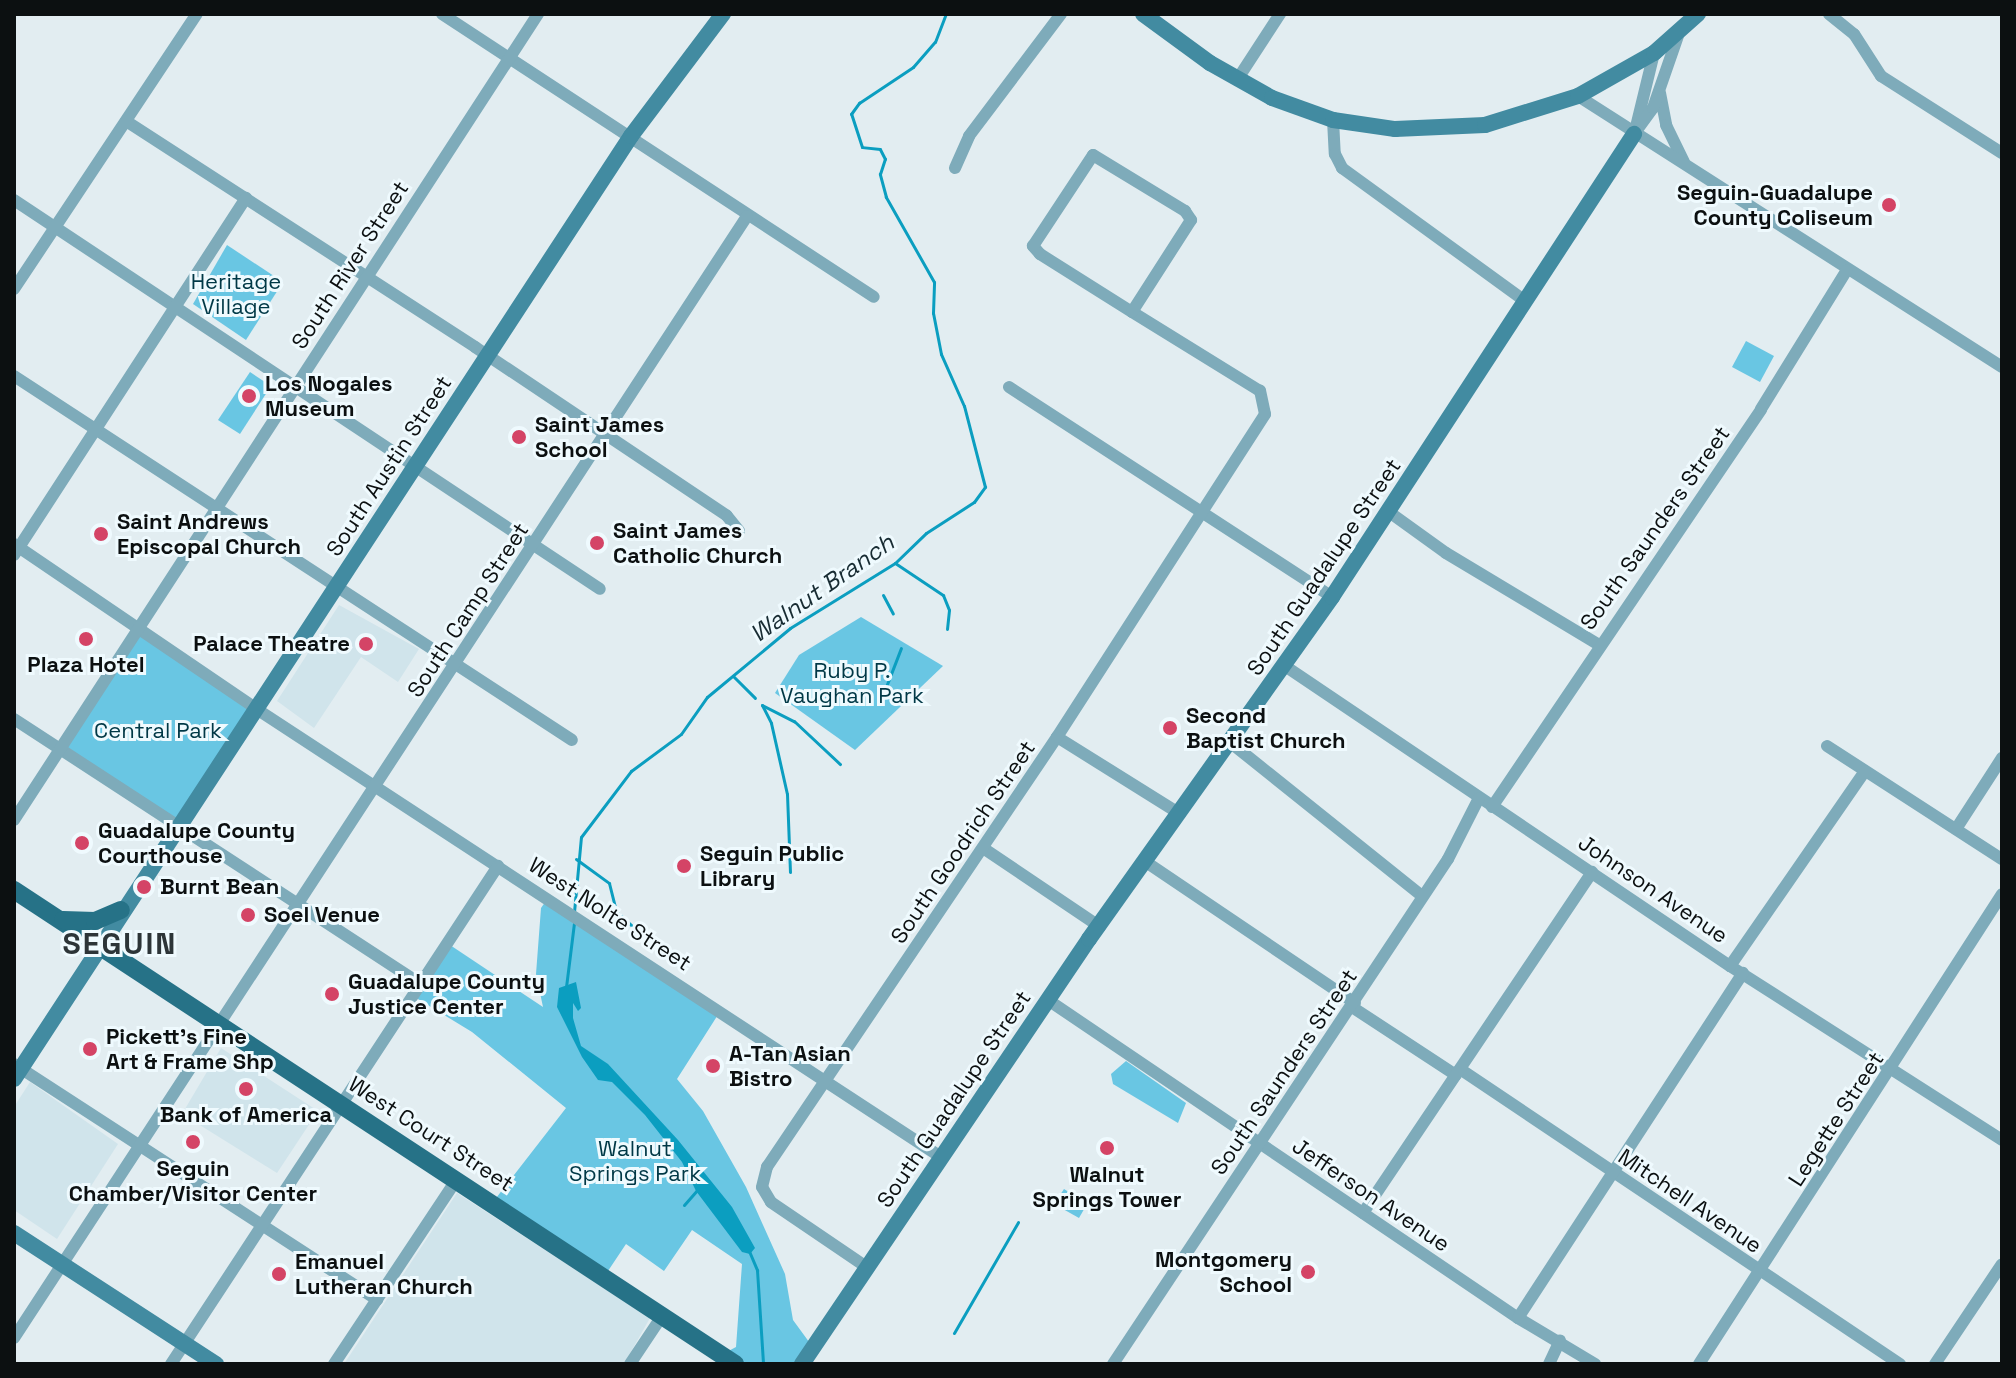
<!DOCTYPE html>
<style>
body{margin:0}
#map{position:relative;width:2016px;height:1378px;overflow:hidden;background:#e2edf1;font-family:"Space Grotesk",sans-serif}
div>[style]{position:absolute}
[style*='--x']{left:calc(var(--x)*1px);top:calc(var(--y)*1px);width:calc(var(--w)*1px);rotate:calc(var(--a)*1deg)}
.built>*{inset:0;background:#d0e4eb}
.green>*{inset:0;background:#69c6e3}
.water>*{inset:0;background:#0b9ec0}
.stream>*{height:3px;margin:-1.5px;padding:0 1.5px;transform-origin:1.5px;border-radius:1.5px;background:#0b9ec0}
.street>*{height:12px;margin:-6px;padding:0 6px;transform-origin:6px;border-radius:6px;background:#7eabba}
.secondary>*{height:16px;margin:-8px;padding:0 8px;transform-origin:8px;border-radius:8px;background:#428ba1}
.primary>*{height:18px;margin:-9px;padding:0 9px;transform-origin:9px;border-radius:9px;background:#267287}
.dots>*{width:22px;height:22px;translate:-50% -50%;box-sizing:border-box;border:4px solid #effafe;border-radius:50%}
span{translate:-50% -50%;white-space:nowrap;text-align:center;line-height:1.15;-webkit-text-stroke:6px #effafe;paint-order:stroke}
.poi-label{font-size:22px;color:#0c1011;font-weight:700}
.right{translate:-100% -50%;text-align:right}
.left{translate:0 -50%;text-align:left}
.street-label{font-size:22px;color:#0c1011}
.park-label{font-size:22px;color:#003846}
.water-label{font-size:24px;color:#182c33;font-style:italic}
.district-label{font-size:30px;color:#2d3538;font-weight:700;letter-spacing:2px}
.frame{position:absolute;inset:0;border:16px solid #0c1011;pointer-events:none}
</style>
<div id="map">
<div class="built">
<i style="clip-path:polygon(339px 605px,419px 649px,398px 682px,361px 657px,314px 728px,277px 701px)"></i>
<i style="clip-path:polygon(221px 1048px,318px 1111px,277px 1173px,182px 1114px)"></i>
<i style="clip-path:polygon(30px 1082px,118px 1144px,57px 1239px,14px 1210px,14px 1107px)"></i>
<i style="clip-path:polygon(457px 1193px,650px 1318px,624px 1364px,344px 1364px)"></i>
</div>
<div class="green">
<i style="clip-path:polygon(227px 245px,283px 282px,246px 340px,193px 304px)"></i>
<i style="clip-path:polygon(1746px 341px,1774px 356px,1760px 382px,1732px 367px)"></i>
<i style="clip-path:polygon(250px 372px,271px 386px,240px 434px,218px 420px)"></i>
<i style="clip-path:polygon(861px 617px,943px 666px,855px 750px,775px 693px,799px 655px)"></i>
<i style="clip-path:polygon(141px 627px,255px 708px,176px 826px,62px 751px)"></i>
<i style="clip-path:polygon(548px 898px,721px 1010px,677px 1079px,703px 1111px,746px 1187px,785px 1274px,793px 1320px,812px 1346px,802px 1364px,735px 1364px,721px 1355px,736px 1347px,742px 1264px,692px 1230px,664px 1271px,626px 1244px,604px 1277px,493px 1202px,566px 1108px,472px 1032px,413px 996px,447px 943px,543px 1007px,536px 974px,541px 908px)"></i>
<i style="clip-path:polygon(1126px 1061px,1186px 1103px,1178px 1123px,1113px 1084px,1111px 1074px)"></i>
<i style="clip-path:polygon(1064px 1189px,1087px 1204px,1079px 1218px,1054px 1204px)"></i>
</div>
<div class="water">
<i style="clip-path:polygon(576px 982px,581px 1008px,578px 1011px,573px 1003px,573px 1018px,581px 1046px,608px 1064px,678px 1140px,732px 1207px,755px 1248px,750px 1254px,742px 1252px,696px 1191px,682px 1162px,645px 1115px,612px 1082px,598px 1080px,582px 1057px,557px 1007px,559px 988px)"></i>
</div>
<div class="stream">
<i style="--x:895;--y:563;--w:58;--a:33.7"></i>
<i style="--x:943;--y:595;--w:16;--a:68"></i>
<i style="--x:949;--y:610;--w:19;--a:96"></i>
<i style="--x:883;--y:595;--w:21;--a:62"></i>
<i style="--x:733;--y:676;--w:31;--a:45"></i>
<i style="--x:884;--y:692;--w:47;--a:-68.9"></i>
<i style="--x:762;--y:705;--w:20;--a:63"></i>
<i style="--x:771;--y:723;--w:73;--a:77.3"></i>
<i style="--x:787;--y:794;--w:78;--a:87.8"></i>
<i style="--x:762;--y:705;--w:36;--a:27"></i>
<i style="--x:794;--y:721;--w:63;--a:43.1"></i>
<i style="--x:576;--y:859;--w:41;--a:36"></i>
<i style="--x:609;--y:883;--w:29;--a:76"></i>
<i style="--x:616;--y:911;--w:38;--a:43"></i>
<i style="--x:574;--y:912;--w:75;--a:-84.7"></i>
<i style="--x:581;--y:837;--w:83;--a:-52.9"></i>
<i style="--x:631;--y:771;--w:62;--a:-36.5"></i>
<i style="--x:681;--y:734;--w:45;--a:-54.9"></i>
<i style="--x:707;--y:697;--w:108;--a:-39.7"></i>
<i style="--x:790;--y:628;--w:123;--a:-31.8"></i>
<i style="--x:895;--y:563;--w:43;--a:-44.1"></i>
<i style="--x:926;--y:533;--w:57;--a:-32.9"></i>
<i style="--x:974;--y:502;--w:19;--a:-54"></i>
<i style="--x:985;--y:487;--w:84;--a:-104.5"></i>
<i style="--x:964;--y:406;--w:57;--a:-113.9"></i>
<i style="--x:941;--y:354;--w:42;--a:-101"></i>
<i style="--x:933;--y:313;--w:31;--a:-88"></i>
<i style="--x:934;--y:282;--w:98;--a:-119.5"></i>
<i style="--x:886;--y:197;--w:24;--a:-105"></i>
<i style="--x:880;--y:174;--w:16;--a:-72"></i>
<i style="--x:885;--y:159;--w:11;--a:-117"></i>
<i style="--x:880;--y:149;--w:18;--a:-174"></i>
<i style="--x:862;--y:147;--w:35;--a:-108"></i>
<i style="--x:851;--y:114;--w:14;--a:-54"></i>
<i style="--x:859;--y:103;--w:65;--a:-33.7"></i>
<i style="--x:913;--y:67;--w:33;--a:-49"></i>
<i style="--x:935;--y:42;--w:30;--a:-69"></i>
<i style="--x:566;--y:987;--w:64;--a:-82.9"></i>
<i style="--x:684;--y:1205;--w:20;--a:-49"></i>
<i style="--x:749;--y:1251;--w:21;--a:67"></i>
<i style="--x:757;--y:1270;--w:94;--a:86.3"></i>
<i style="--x:954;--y:1333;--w:128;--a:-60"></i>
</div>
<div class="street">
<i style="--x:442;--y:14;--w:516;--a:33.23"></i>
<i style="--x:1829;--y:14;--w:32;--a:39"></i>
<i style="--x:1854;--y:34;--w:50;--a:57.3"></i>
<i style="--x:1881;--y:76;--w:143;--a:32.5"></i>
<i style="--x:1237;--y:80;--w:79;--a:-56.9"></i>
<i style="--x:1660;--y:93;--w:33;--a:79"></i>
<i style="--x:1666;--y:125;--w:41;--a:64.1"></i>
<i style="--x:1578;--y:96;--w:503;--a:32.58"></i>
<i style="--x:1333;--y:120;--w:34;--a:87"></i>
<i style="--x:1335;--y:154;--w:16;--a:63"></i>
<i style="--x:1342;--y:168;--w:226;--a:36"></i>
<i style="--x:126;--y:121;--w:416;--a:32.9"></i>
<i style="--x:475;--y:347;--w:303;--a:33.8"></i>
<i style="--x:727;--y:516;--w:19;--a:51"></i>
<i style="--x:1635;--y:131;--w:80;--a:-76.3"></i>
<i style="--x:1634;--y:134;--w:32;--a:-54"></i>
<i style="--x:1653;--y:108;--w:76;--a:-70.9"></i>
<i style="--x:955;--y:168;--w:35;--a:-66"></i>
<i style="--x:969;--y:136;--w:153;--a:-53"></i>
<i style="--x:14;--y:200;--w:703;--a:33.58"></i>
<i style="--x:14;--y:289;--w:330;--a:-56.4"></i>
<i style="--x:14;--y:376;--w:666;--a:33.12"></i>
<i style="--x:1009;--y:387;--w:385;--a:33"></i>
<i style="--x:1389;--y:512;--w:70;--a:35.7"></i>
<i style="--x:1446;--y:553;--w:179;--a:31"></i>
<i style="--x:14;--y:544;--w:292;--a:34.2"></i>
<i style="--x:255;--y:708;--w:820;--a:33.21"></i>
<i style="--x:14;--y:555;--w:426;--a:-57"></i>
<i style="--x:1285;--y:666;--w:537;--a:33.99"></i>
<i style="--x:1730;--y:966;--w:323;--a:32.6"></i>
<i style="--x:14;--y:719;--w:485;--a:33.1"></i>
<i style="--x:1057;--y:737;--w:145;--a:32"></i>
<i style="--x:1231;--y:743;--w:245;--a:38.7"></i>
<i style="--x:1827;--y:746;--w:208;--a:32.9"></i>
<i style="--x:1492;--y:807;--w:480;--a:-55.9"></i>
<i style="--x:1761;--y:409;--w:163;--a:-58.3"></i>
<i style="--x:14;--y:820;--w:961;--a:-56.97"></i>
<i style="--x:1956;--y:829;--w:85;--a:-57.1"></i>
<i style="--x:983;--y:848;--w:141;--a:34"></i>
<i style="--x:1146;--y:862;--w:252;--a:34"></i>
<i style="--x:1730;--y:966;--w:237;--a:-55.3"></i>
<i style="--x:1048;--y:1000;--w:567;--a:34.08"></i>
<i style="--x:1518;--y:1318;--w:90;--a:30.9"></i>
<i style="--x:1352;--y:1007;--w:124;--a:33.2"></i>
<i style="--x:14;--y:1064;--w:433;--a:33"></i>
<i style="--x:1460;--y:1069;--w:530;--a:33.84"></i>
<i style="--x:1363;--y:1213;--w:411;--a:-56.1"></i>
<i style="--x:865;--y:1266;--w:114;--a:-145.8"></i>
<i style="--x:771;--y:1202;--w:17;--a:-121"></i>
<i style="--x:762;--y:1187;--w:21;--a:-76"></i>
<i style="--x:767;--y:1167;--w:519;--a:-56"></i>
<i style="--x:1057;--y:737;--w:384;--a:-57.2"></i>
<i style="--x:1265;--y:414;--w:24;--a:-102"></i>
<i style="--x:1260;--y:391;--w:150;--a:-148.3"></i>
<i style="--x:1132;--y:312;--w:109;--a:-147.8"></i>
<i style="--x:1040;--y:254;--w:11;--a:-131"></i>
<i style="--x:1033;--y:246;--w:109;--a:-56.6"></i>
<i style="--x:1093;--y:155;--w:108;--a:31.3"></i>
<i style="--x:1185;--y:211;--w:11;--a:56"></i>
<i style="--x:1191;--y:220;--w:109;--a:122.7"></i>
<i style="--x:1518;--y:1318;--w:412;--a:-56.9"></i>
<i style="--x:14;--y:1338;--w:1340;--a:-56.84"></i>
<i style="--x:171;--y:1364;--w:596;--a:-56.71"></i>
<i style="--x:334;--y:1364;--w:222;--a:-56.4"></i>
<i style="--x:630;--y:1364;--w:58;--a:-56.3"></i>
<i style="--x:1113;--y:1364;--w:606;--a:-56.44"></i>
<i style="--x:1448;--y:859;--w:68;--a:-63.1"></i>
<i style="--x:1549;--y:1364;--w:26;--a:-65"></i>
<i style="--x:1699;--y:1364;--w:559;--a:-57.19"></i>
<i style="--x:1935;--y:1364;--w:120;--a:-56.2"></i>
</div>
<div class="secondary">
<i style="--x:1143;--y:14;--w:83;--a:36.2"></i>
<i style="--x:1210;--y:63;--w:71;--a:29.4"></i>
<i style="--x:1272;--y:98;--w:65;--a:19.8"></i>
<i style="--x:1333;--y:120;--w:63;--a:8.3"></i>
<i style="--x:1395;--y:129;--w:90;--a:-2.5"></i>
<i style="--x:1485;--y:125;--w:97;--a:-17.3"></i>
<i style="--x:1578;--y:96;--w:87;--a:-29.5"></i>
<i style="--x:1654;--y:53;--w:59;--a:-41.6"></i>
<i style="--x:14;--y:1079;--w:1127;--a:-56.8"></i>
<i style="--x:631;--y:136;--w:153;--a:-53"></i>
<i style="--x:14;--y:1233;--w:241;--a:33"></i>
<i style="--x:802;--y:1364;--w:513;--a:-55.97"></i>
<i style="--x:1089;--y:939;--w:420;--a:-54.6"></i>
<i style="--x:1332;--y:597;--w:553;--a:-56.88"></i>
</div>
<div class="primary">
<i style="--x:14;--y:890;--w:863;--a:33.32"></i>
<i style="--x:63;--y:920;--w:32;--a:2"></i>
<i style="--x:95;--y:921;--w:28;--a:-23"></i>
</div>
<div class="dots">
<i style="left:1889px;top:205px;background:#d44466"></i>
<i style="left:249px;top:396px;background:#d44466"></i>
<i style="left:519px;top:437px;background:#d44466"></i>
<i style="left:101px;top:534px;background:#d44466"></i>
<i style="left:597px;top:543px;background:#d44466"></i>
<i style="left:86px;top:639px;background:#d44466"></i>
<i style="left:366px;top:644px;background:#d44466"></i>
<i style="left:1170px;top:728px;background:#d44466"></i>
<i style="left:82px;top:843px;background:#d44466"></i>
<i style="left:684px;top:866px;background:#d44466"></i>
<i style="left:144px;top:887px;background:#d44466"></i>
<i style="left:248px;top:915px;background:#d44466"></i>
<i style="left:332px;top:994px;background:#d44466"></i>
<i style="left:90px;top:1049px;background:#d44466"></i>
<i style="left:713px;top:1066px;background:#d44466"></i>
<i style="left:246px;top:1089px;background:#d44466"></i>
<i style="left:193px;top:1142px;background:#d44466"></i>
<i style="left:1107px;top:1148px;background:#d44466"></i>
<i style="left:1308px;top:1272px;background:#d44466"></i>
<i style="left:279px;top:1274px;background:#d44466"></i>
</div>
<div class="poi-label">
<span class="right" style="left:1873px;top:205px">Seguin-Guadalupe<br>County Coliseum</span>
<span class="left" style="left:265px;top:396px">Los Nogales<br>Museum</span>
<span class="left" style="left:535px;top:437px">Saint James<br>School</span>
<span class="left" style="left:117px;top:534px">Saint Andrews<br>Episcopal Church</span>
<span class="left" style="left:613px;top:543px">Saint James<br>Catholic Church</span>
<span class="right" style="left:350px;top:644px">Palace Theatre</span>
<span style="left:86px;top:665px">Plaza Hotel</span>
<span class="left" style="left:1186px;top:728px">Second<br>Baptist Church</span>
<span class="left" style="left:98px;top:843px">Guadalupe County<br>Courthouse</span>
<span class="left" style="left:700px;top:866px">Seguin Public<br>Library</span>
<span class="left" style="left:160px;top:887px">Burnt Bean</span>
<span class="left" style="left:264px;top:915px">Soel Venue</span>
<span class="left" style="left:348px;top:994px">Guadalupe County<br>Justice Center</span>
<span class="left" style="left:106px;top:1049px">Pickett's Fine<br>Art &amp; Frame Shp</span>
<span class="left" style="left:729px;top:1066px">A-Tan Asian<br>Bistro</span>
<span style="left:246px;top:1115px">Bank of America</span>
<span style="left:193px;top:1181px">Seguin<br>Chamber/Visitor Center</span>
<span style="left:1107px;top:1187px">Walnut<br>Springs Tower</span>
<span class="right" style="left:1292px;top:1272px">Montgomery<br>School</span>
<span class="left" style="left:295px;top:1274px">Emanuel<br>Lutheran Church</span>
</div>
<div class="street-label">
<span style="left:350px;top:265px;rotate:-57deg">South River Street</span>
<span style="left:389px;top:466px;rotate:-57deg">South Austin Street</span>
<span style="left:1655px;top:528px;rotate:-55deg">South Saunders Street</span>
<span style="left:1324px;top:567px;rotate:-56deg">South Guadalupe Street</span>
<span style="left:468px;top:610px;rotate:-57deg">South Camp Street</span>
<span style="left:963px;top:842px;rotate:-56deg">South Goodrich Street</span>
<span style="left:1653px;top:889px;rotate:34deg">Johnson Avenue</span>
<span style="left:610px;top:914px;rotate:33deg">West Nolte Street</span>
<span style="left:1284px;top:1072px;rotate:-56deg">South Saunders Street</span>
<span style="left:954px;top:1099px;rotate:-56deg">South Guadalupe Street</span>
<span style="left:1836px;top:1119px;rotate:-57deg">Legette Street</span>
<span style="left:431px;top:1134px;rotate:33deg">West Court Street</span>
<span style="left:1371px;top:1195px;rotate:34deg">Jefferson Avenue</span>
<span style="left:1690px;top:1201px;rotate:34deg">Mitchell Avenue</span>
</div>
<div class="park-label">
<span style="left:236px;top:294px">Heritage<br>Village</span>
<span style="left:852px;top:683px">Ruby P.<br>Vaughan Park</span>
<span style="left:158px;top:731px">Central Park</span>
<span style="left:635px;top:1161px">Walnut<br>Springs Park</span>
</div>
<div class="water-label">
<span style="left:822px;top:588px;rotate:-35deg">Walnut Branch</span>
</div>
<div class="district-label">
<span style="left:120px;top:944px">SEGUIN</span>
</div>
<div class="frame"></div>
</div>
